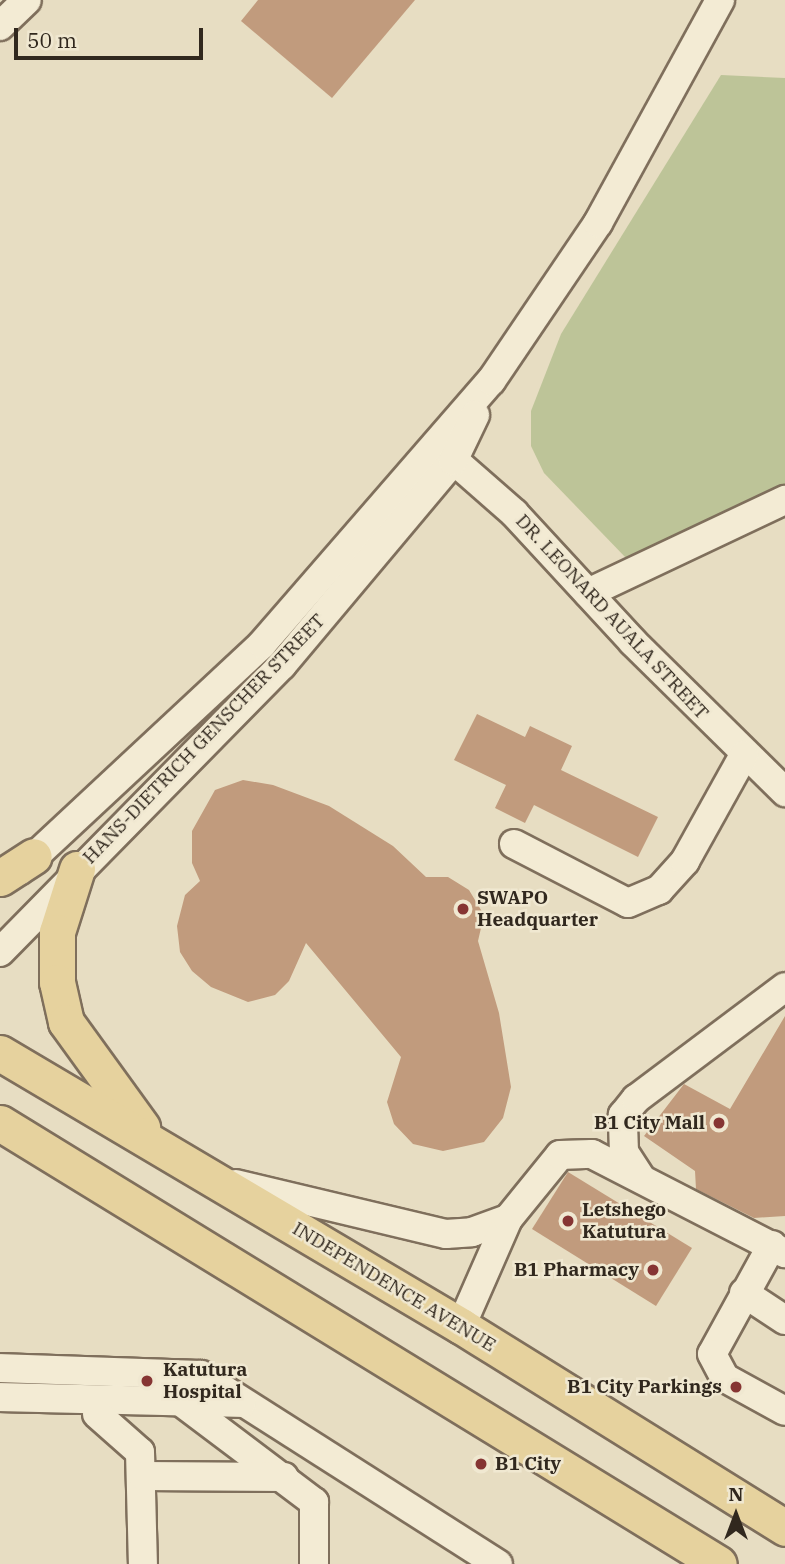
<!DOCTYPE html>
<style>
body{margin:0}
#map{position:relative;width:785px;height:1564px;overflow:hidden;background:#e7ddc2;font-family:"IBM Plex Serif",serif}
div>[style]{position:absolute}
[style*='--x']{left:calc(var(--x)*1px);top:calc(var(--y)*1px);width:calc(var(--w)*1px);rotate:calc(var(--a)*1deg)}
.green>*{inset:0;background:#bdc498}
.building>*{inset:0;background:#c19b7d}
.roads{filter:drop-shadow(2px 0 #7f6f5c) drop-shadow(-2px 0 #7f6f5c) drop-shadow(0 2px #7f6f5c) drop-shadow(0 -2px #7f6f5c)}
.minor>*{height:28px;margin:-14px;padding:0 14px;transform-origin:14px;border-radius:14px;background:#f3ebd4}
.major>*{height:35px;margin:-17.5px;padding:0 17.5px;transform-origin:17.5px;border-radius:17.5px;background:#e6d29e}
.dots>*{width:19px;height:19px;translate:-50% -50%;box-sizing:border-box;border:4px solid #f0e8d1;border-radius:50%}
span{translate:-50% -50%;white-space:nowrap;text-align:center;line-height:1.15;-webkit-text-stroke:5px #f0e8d1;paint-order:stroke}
.street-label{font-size:19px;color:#31281e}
.poi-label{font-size:19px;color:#31281e;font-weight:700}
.left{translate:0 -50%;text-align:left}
.right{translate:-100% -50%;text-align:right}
.north{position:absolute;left:701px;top:1480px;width:70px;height:70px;-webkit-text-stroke:5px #f0e8d1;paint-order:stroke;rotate:0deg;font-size:19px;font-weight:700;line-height:28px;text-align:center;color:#31281e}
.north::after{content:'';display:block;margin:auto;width:24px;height:32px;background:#31281e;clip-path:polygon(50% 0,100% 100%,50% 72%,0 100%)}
.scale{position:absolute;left:14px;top:28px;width:189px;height:32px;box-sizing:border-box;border:4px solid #31281e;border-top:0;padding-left:9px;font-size:21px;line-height:24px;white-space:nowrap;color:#31281e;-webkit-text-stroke:5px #f0e8d1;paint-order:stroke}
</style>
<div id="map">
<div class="green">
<i style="clip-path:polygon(721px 75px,785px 78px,785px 486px,627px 559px,544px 473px,531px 446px,531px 411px,561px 334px)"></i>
</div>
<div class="building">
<i style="clip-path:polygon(258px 0,415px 0,332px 98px,241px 21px)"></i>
<i style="clip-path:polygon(477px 714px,525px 737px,530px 726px,572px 746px,561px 770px,658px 817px,638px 857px,534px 805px,525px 823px,495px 808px,506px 785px,454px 760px)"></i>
<i style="clip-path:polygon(243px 780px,273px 785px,329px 806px,393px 846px,426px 877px,448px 877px,469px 890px,484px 915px,478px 941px,499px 1013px,511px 1087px,503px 1118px,484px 1142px,443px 1151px,413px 1144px,394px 1124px,387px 1102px,401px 1057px,306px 943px,289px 981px,275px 995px,248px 1002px,211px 987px,192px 971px,180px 952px,177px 926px,185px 895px,200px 881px,192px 863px,192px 831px,215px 790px)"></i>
<i style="clip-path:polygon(785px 1016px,785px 1216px,754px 1218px,696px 1189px,695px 1171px,644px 1136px,684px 1084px,730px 1109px)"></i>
<i style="clip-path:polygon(568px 1172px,692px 1248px,656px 1306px,532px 1229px)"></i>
</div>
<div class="roads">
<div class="minor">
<i style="--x:0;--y:26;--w:37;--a:-44"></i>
<i style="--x:441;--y:449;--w:97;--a:41.2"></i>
<i style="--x:514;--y:513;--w:176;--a:47.3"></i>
<i style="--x:633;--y:642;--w:214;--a:44.6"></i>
<i style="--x:588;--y:593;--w:218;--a:-25.3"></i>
<i style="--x:514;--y:844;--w:128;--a:27.4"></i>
<i style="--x:628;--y:903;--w:34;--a:-23"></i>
<i style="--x:659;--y:890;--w:39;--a:-48"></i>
<i style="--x:685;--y:861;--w:121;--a:-60.9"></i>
<i style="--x:20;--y:870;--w:331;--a:-43"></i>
<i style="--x:262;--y:644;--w:349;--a:-49"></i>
<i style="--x:491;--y:381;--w:191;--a:-55.9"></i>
<i style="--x:598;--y:223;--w:254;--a:-61.3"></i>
<i style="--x:0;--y:952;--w:402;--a:-45.5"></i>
<i style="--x:282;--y:665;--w:266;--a:-50"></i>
<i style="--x:453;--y:461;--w:51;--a:-64.4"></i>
<i style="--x:641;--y:1178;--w:31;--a:-123"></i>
<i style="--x:624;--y:1152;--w:37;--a:-92"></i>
<i style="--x:623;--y:1115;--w:21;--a:-51"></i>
<i style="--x:636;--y:1099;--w:186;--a:-36.9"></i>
<i style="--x:236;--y:1184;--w:216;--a:13.4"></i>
<i style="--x:446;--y:1234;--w:26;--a:-4"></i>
<i style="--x:472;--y:1232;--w:38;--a:-20"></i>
<i style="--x:772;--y:1245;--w:124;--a:118.8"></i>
<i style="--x:712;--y:1354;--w:27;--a:62"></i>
<i style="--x:725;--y:1378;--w:68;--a:28.8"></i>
<i style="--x:744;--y:1293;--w:49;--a:33.4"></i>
<i style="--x:461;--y:1326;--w:117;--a:-66.3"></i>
<i style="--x:508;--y:1219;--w:82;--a:-50.9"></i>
<i style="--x:560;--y:1155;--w:32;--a:-2"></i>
<i style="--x:592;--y:1154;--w:217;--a:27.2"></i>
<i style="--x:0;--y:1368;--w:201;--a:2"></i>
<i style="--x:201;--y:1375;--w:352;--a:32.5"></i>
<i style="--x:0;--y:1397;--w:242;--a:1.4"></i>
<i style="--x:180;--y:1401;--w:168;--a:37"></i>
<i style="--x:314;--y:1502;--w:62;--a:90"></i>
<i style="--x:97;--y:1414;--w:57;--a:41.5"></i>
<i style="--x:140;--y:1452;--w:112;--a:88.5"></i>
<i style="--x:143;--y:1476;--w:141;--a:0.4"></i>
</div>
<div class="major">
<i style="--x:77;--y:869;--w:66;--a:107.6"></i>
<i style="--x:57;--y:932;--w:50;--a:90"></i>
<i style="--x:57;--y:982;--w:41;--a:77.3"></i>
<i style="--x:66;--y:1022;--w:130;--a:54.1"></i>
<i style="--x:0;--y:878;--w:40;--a:-32.9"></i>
<i style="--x:0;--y:1053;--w:536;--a:30.63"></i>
<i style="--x:461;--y:1326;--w:382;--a:31.9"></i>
<i style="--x:0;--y:1123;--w:843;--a:31.52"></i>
</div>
</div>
<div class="dots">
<i style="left:463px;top:909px;background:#863533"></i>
<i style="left:719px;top:1123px;background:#863533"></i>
<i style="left:568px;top:1221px;background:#863533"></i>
<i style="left:653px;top:1270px;background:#863533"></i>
<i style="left:147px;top:1381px;background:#863533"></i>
<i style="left:736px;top:1387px;background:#863533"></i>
<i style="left:481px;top:1464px;background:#863533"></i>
</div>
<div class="street-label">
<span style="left:612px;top:617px;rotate:47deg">DR. LEONARD AUALA STREET</span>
<span style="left:204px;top:739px;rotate:-46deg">HANS-DIETRICH GENSCHER STREET</span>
<span style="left:394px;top:1287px;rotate:31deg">INDEPENDENCE AVENUE</span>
</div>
<div class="poi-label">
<span class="left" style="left:477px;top:909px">SWAPO<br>Headquarter</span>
<span class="right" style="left:705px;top:1123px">B1 City Mall</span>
<span class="left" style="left:582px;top:1221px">Letshego<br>Katutura</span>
<span class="right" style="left:639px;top:1270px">B1 Pharmacy</span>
<span class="left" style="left:163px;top:1381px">Katutura<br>Hospital</span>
<span class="right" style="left:722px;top:1387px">B1 City Parkings</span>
<span class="left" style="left:495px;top:1464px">B1 City</span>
</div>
<div class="north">N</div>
<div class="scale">50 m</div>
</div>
